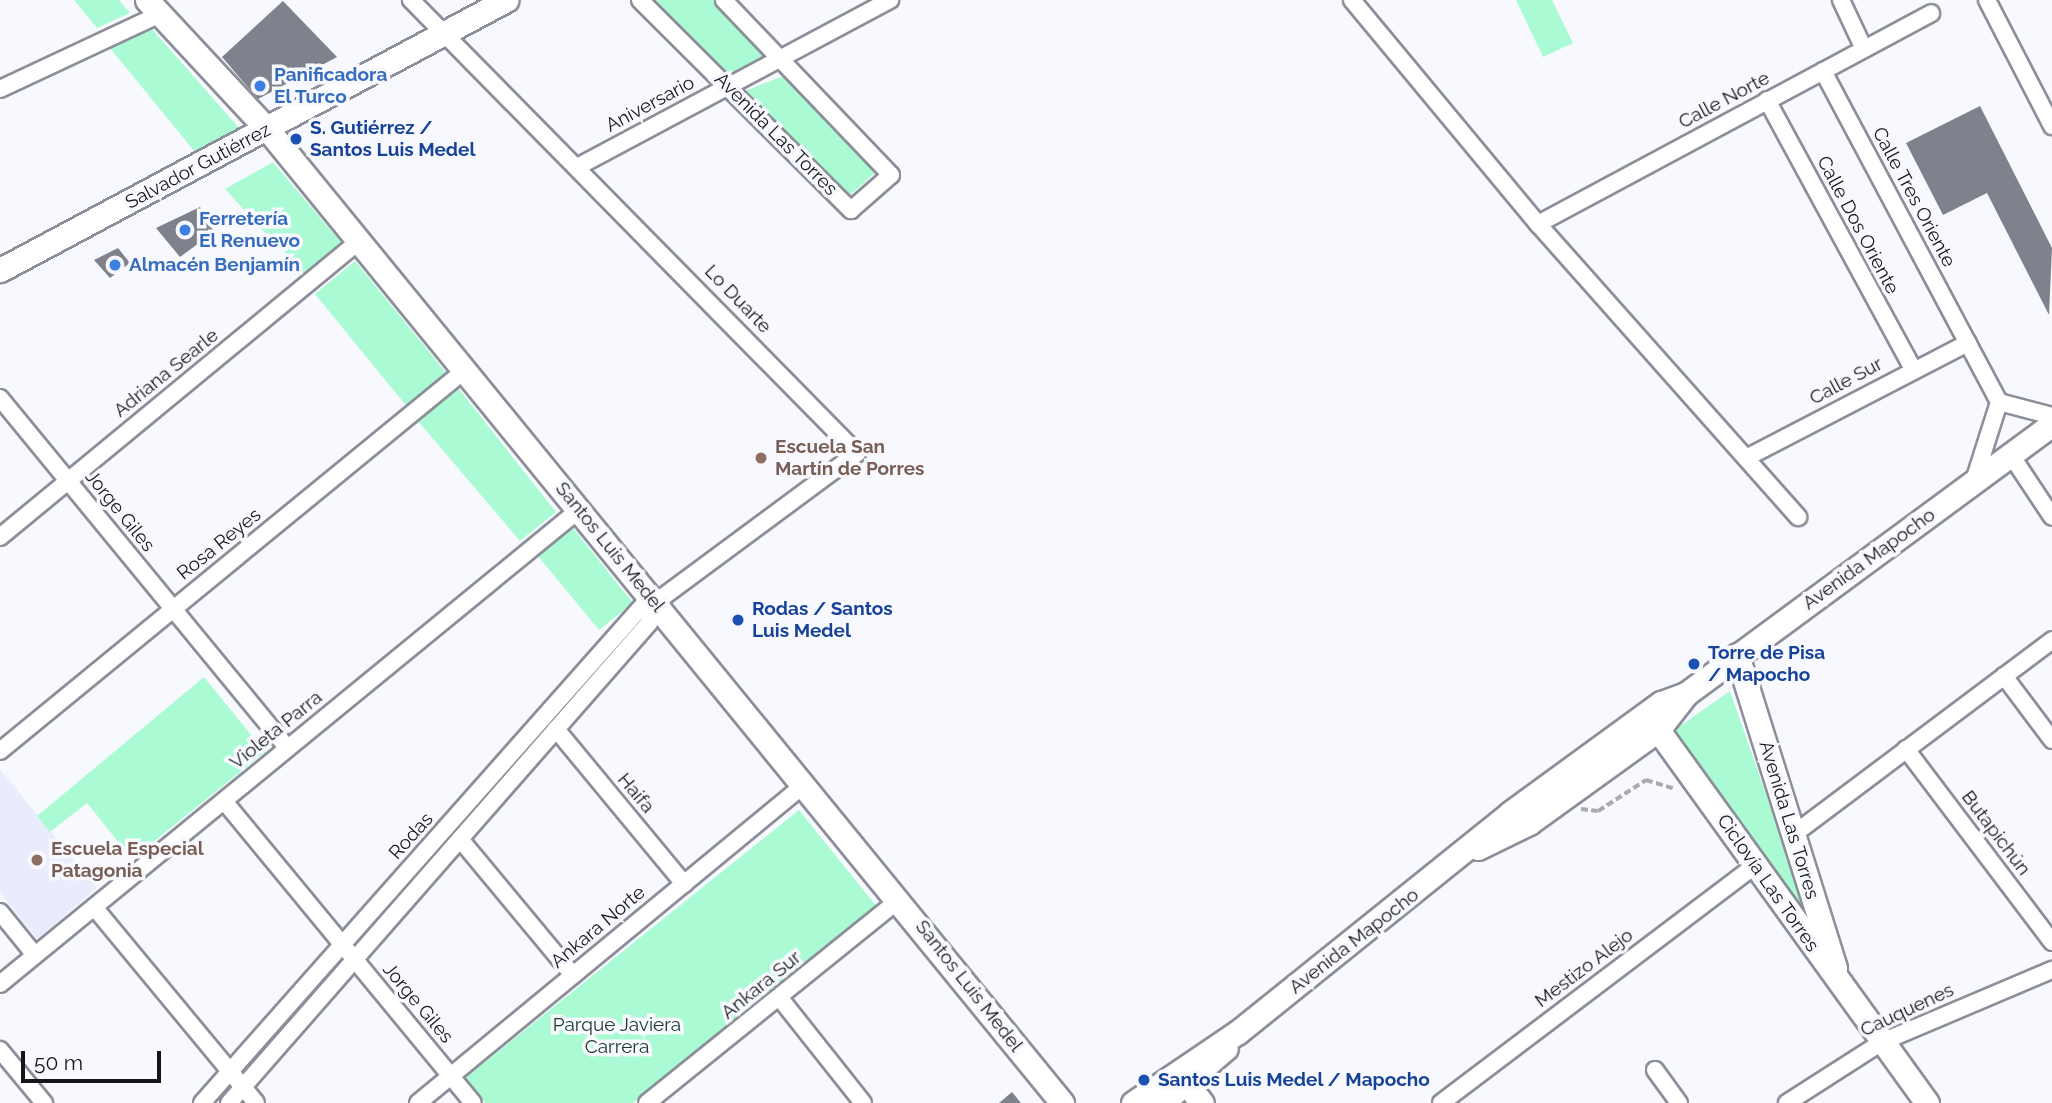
<!DOCTYPE html>
<meta charset="utf-8">
<style>
body{margin:0}
#map{position:relative;width:2052px;height:1103px;overflow:hidden;background:#f8f9fe;font-family:Raleway,sans-serif}
div>[style]{position:absolute}
[style*='--x']{left:calc(var(--x)*1px);top:calc(var(--y)*1px);width:calc(var(--w)*1px);rotate:calc(var(--a)*1deg)}
.built>*{inset:0;background:#e9ecfc}
.green>*{inset:0;background:#aafbd4}
.building>*{inset:0;background:#7f818c}
.path>*{height:3.5px;margin-top:-1.75px;transform-origin:0;background:repeating-linear-gradient(90deg,#a9aaaf 0 7px,transparent 0 10.5px)}
.roads{filter:drop-shadow(2px 0 #8c8e99) drop-shadow(-2px 0 #8c8e99) drop-shadow(0 2px #8c8e99) drop-shadow(0 -2px #8c8e99)}
.street>*{height:16px;margin:-8px;padding:0 8px;transform-origin:8px;border-radius:8px;background:#fff}
.secondary>*{height:23px;margin:-11.5px;padding:0 11.5px;transform-origin:11.5px;border-radius:11.5px;background:#fff}
.dots>*{width:19px;height:19px;translate:-50% -50%;box-sizing:border-box;border:4px solid #f8f9fe;border-radius:50%}
span{translate:-50% -50%;white-space:nowrap;text-align:center;line-height:1.15;-webkit-text-stroke:7px #f8f9fe;paint-order:stroke}
.shop-label{font-size:19px;color:#366cbe;font-weight:700}
.left{translate:0 -50%;text-align:left}
.street-label{font-size:19px;color:#15161a}
.transit-label{font-size:19px;color:#164399;font-weight:700}
.education-label{font-size:19px;color:#785e54;font-weight:700}
.park-label{font-size:19px;color:#163a2b}
.scale{position:absolute;left:21px;top:1051px;width:140px;height:32px;box-sizing:border-box;border:4px solid #15161a;border-top:0;padding-left:9px;font-size:21px;line-height:24px;white-space:nowrap;color:#15161a;-webkit-text-stroke:5px #f8f9fe;paint-order:stroke}
</style>
<div id="map">
<div class="built">
<i style="clip-path:polygon(0 769px,97px 888px,37px 939px,0 893px)"></i>
</div>
<div class="green">
<i style="clip-path:polygon(74px 0,119px 0,130px 13px,97px 28px)"></i>
<i style="clip-path:polygon(647px 0,719px 0,773px 54px,728px 81px)"></i>
<i style="clip-path:polygon(1516px 0,1552px 0,1573px 43px,1543px 57px)"></i>
<i style="clip-path:polygon(152px 29px,239px 128px,195px 152px,110px 48px)"></i>
<i style="clip-path:polygon(786px 75px,877px 171px,848px 197px,745px 91px)"></i>
<i style="clip-path:polygon(273px 162px,344px 246px,302px 273px,225px 189px)"></i>
<i style="clip-path:polygon(355px 261px,448px 375px,408px 408px,315px 294px)"></i>
<i style="clip-path:polygon(459px 389px,556px 512px,520px 541px,418px 421px)"></i>
<i style="clip-path:polygon(573px 528px,633px 603px,599px 630px,538px 556px)"></i>
<i style="clip-path:polygon(204px 677px,265px 752px,132px 859px,87px 803px,50px 832px,37px 816px)"></i>
<i style="clip-path:polygon(1730px 691px,1813px 929px,1674px 730px)"></i>
<i style="clip-path:polygon(799px 810px,877px 907px,633px 1103px,485px 1103px,465px 1078px)"></i>
</div>
<div class="building">
<i style="clip-path:polygon(283px 1px,337px 57px,258px 99px,222px 57px)"></i>
<i style="clip-path:polygon(1980px 106px,2052px 248px,2049px 315px,1987px 193px,1943px 215px,1906px 143px)"></i>
<i style="clip-path:polygon(200px 207px,214px 232px,180px 257px,156px 228px)"></i>
<i style="clip-path:polygon(118px 248px,130px 263px,110px 278px,94px 260px)"></i>
<i style="clip-path:polygon(1012px 1092px,1021px 1103px,999px 1103px)"></i>
</div>
<div class="path">
<i style="--x:1581;--y:809;--w:17;--a:7"></i>
<i style="--x:1598;--y:811;--w:57;--a:-32.9"></i>
<i style="--x:1646;--y:780;--w:28;--a:17"></i>
</div>
<div class="roads">
<div class="street">
<i style="--x:640;--y:0;--w:298;--a:44.9"></i>
<i style="--x:851;--y:210;--w:53;--a:-41.2"></i>
<i style="--x:891;--y:175;--w:242;--a:-133.7"></i>
<i style="--x:1352;--y:0;--w:291;--a:50.3"></i>
<i style="--x:1538;--y:224;--w:392;--a:48.4"></i>
<i style="--x:1841;--y:0;--w:54;--a:64.9"></i>
<i style="--x:1987;--y:0;--w:142;--a:62.7"></i>
<i style="--x:1823;--y:71;--w:375;--a:62"></i>
<i style="--x:1999;--y:402;--w:55;--a:14.8"></i>
<i style="--x:0;--y:89;--w:177;--a:-25.1"></i>
<i style="--x:1767;--y:100;--w:306;--a:61.5"></i>
<i style="--x:579;--y:166;--w:353;--a:-28.1"></i>
<i style="--x:1538;--y:224;--w:446;--a:-28.2"></i>
<i style="--x:0;--y:398;--w:453;--a:50.6"></i>
<i style="--x:2011;--y:455;--w:74;--a:56.5"></i>
<i style="--x:1746;--y:458;--w:250;--a:-27.4"></i>
<i style="--x:1974;--y:481;--w:83;--a:-72.4"></i>
<i style="--x:0;--y:537;--w:465;--a:-39.5"></i>
<i style="--x:2004;--y:676;--w:80;--a:53.1"></i>
<i style="--x:556;--y:729;--w:201;--a:50.4"></i>
<i style="--x:1906;--y:749;--w:242;--a:52.9"></i>
<i style="--x:0;--y:751;--w:601;--a:-39.33"></i>
<i style="--x:224;--y:801;--w:391;--a:50.5"></i>
<i style="--x:1794;--y:834;--w:323;--a:-36.9"></i>
<i style="--x:460;--y:839;--w:177;--a:50.3"></i>
<i style="--x:94;--y:907;--w:254;--a:50.4"></i>
<i style="--x:0;--y:912;--w:55;--a:50.9"></i>
<i style="--x:0;--y:984;--w:750;--a:-39.32"></i>
<i style="--x:779;--y:997;--w:135;--a:51.6"></i>
<i style="--x:0;--y:1050;--w:69;--a:50.3"></i>
<i style="--x:1655;--y:1070;--w:41;--a:54"></i>
<i style="--x:202;--y:1103;--w:677;--a:-48.47"></i>
<i style="--x:229;--y:1103;--w:638;--a:-48.81"></i>
<i style="--x:649;--y:623;--w:22;--a:-72"></i>
<i style="--x:656;--y:602;--w:250;--a:-36.5"></i>
<i style="--x:857;--y:453;--w:636;--a:-134.55"></i>
<i style="--x:418;--y:1103;--w:502;--a:-39.5"></i>
<i style="--x:647;--y:1103;--w:325;--a:-38.9"></i>
<i style="--x:1441;--y:1103;--w:391;--a:-37.1"></i>
<i style="--x:1787;--y:1103;--w:113;--a:-32.7"></i>
<i style="--x:1882;--y:1042;--w:185;--a:-23"></i>
</div>
<div class="secondary">
<i style="--x:147;--y:0;--w:178;--a:47.1"></i>
<i style="--x:268;--y:130;--w:1256;--a:50.78"></i>
<i style="--x:0;--y:270;--w:574;--a:-28.08"></i>
<i style="--x:1737;--y:655;--w:328;--a:72.6"></i>
<i style="--x:1658;--y:730;--w:460;--a:54.2"></i>
<i style="--x:1478;--y:848;--w:57;--a:-26.1"></i>
<i style="--x:1529;--y:823;--w:159;--a:-35.8"></i>
<i style="--x:1658;--y:730;--w:46;--a:-52.1"></i>
<i style="--x:1187;--y:1084;--w:24;--a:52"></i>
<i style="--x:1133;--y:1103;--w:127;--a:-34.1"></i>
<i style="--x:1238;--y:1032;--w:349;--a:-38.8"></i>
<i style="--x:1510;--y:813;--w:187;--a:-36.1"></i>
<i style="--x:1661;--y:703;--w:27;--a:-20"></i>
<i style="--x:1686;--y:694;--w:455;--a:-36.4"></i>
<i style="--x:1162;--y:1103;--w:84;--a:-40.7"></i>
</div>
</div>
<div class="dots">
<i style="left:260px;top:86px;background:#3f7fe0"></i>
<i style="left:296px;top:139px;background:#1a4fb4"></i>
<i style="left:185px;top:230px;background:#3f7fe0"></i>
<i style="left:115px;top:265px;background:#3f7fe0"></i>
<i style="left:761px;top:458px;background:#8d6e63"></i>
<i style="left:738px;top:620px;background:#1a4fb4"></i>
<i style="left:1694px;top:664px;background:#1a4fb4"></i>
<i style="left:37px;top:860px;background:#8d6e63"></i>
<i style="left:1144px;top:1080px;background:#1a4fb4"></i>
</div>
<div class="shop-label">
<span class="left" style="left:274px;top:86px">Panificadora<br>El Turco</span>
<span class="left" style="left:199px;top:230px">Ferretería<br>El Renuevo</span>
<span class="left" style="left:129px;top:265px">Almacén Benjamín</span>
</div>
<div class="street-label">
<span style="left:1724px;top:100px;rotate:-28deg">Calle Norte</span>
<span style="left:650px;top:104px;rotate:-28deg">Aniversario</span>
<span style="left:776px;top:134px;rotate:45deg">Avenida Las Torres</span>
<span style="left:198px;top:166px;rotate:-28deg">Salvador Gutiérrez</span>
<span style="left:1914px;top:197px;rotate:62deg">Calle Tres Oriente</span>
<span style="left:1858px;top:225px;rotate:62deg">Calle Dos Oriente</span>
<span style="left:738px;top:299px;rotate:46deg">Lo Duarte</span>
<span style="left:166px;top:373px;rotate:-39deg">Adriana Searle</span>
<span style="left:1846px;top:381px;rotate:-28deg">Calle Sur</span>
<span style="left:120px;top:511px;rotate:51deg">Jorge Giles</span>
<span style="left:219px;top:544px;rotate:-39deg">Rosa Reyes</span>
<span style="left:610px;top:547px;rotate:51deg">Santos Luis Medel</span>
<span style="left:1869px;top:559px;rotate:-36deg">Avenida Mapocho</span>
<span style="left:276px;top:730px;rotate:-39deg">Violeta Parra</span>
<span style="left:636px;top:793px;rotate:50deg">Haifa</span>
<span style="left:1789px;top:820px;rotate:73deg">Avenida Las Torres</span>
<span style="left:1996px;top:833px;rotate:53deg">Butapichún</span>
<span style="left:411px;top:836px;rotate:-48deg">Rodas</span>
<span style="left:1768px;top:883px;rotate:55deg">Ciclovía Las Torres</span>
<span style="left:598px;top:927px;rotate:-40deg">Ankara Norte</span>
<span style="left:1354px;top:941px;rotate:-38deg">Avenida Mapocho</span>
<span style="left:1584px;top:968px;rotate:-37deg">Mestizo Alejo</span>
<span style="left:761px;top:985px;rotate:-39deg">Ankara Sur</span>
<span style="left:969px;top:986px;rotate:52deg">Santos Luis Medel</span>
<span style="left:418px;top:1003px;rotate:50deg">Jorge Giles</span>
<span style="left:1907px;top:1010px;rotate:-25deg">Cauquenes</span>
</div>
<div class="transit-label">
<span class="left" style="left:310px;top:139px">S. Gutiérrez /<br>Santos Luis Medel</span>
<span class="left" style="left:752px;top:620px">Rodas / Santos<br>Luis Medel</span>
<span class="left" style="left:1708px;top:664px">Torre de Pisa<br>/ Mapocho</span>
<span class="left" style="left:1158px;top:1080px">Santos Luis Medel / Mapocho</span>
</div>
<div class="education-label">
<span class="left" style="left:775px;top:458px">Escuela San<br>Martín de Porres</span>
<span class="left" style="left:51px;top:860px">Escuela Especial<br>Patagonia</span>
</div>
<div class="park-label">
<span style="left:617px;top:1036px">Parque Javiera<br>Carrera</span>
</div>
<div class="scale">50 m</div>
</div>
